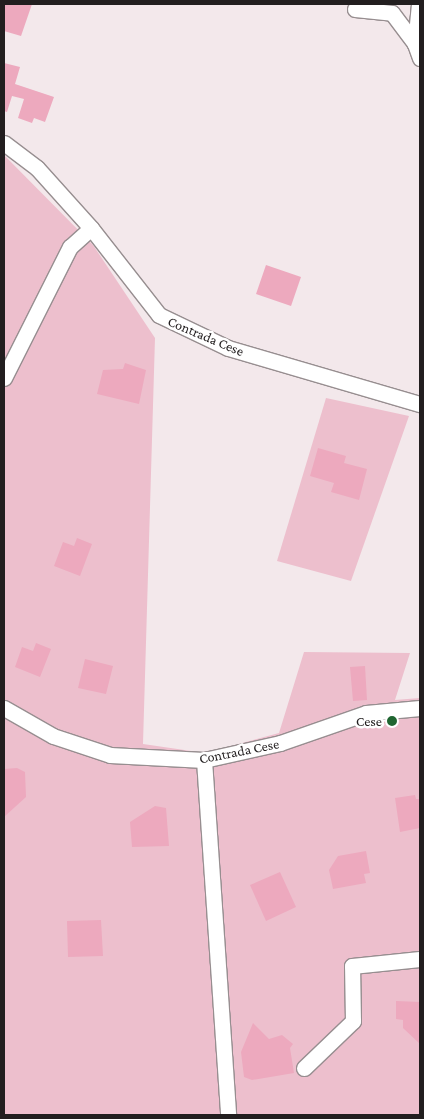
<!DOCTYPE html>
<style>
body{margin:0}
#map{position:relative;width:424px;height:1119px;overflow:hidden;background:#f3e8eb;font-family:"Crimson Pro",serif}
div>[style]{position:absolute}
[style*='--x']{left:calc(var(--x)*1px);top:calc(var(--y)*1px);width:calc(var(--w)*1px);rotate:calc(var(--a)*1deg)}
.green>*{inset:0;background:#edbfcd}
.building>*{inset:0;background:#eda9be}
.roads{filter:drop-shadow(1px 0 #978e90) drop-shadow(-1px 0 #978e90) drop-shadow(0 1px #978e90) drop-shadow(0 -1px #978e90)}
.minor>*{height:15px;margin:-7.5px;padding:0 7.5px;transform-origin:7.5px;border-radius:7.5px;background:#fff}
.dots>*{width:14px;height:14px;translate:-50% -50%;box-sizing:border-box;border:2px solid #fff;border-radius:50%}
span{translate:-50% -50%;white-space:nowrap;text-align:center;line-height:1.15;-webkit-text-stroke:5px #fff;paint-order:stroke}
.street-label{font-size:14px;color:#221e1f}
.poi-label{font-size:14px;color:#221e1f}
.right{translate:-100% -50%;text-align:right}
.frame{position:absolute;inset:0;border:5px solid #221e1f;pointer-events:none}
</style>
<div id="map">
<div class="green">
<i style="clip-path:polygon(4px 155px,93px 245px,155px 338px,143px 744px,205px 753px,279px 733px,304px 652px,410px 653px,395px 700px,420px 698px,420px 1115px,4px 1115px)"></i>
<i style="clip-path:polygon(326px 398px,409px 416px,351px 581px,277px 561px)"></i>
</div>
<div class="building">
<i style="clip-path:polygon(4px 4px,32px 4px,21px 36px,4px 31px)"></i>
<i style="clip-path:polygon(4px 63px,20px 67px,15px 84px,54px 97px,45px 122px,34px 118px,32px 123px,18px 118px,24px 99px,12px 96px,7px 112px,4px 111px)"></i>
<i style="clip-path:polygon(266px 265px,301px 277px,291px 306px,256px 294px)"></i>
<i style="clip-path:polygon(125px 363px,146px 370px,139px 404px,97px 394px,103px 370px,123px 369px)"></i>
<i style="clip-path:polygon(318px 448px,346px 456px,344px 463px,367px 469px,359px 500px,331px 492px,334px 483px,310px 476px)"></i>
<i style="clip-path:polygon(77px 538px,92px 544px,80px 576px,54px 566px,63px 542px,74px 546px)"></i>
<i style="clip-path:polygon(36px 643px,51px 649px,40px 677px,15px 667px,22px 647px,33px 651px)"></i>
<i style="clip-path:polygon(85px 659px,113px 666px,106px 694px,78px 688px)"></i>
<i style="clip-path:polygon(365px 666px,367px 700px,353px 701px,350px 667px)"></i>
<i style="clip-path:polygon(17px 768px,25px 772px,26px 797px,4px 817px,4px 769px)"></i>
<i style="clip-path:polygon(415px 795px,416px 799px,420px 799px,420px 828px,400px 832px,395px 798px)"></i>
<i style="clip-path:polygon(155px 806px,166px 808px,169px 846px,132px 847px,130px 822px)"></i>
<i style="clip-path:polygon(366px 851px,370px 873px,364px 874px,366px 883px,333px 889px,329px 870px,338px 856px)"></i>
<i style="clip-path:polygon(280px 872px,296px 907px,266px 921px,250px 885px)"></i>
<i style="clip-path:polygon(101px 920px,103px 956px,68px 957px,67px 921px)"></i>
<i style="clip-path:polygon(396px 1001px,420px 1002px,420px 1044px,403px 1028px,403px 1020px,396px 1019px)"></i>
<i style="clip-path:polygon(253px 1023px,269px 1039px,282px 1035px,293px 1044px,290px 1048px,294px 1073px,252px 1080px,244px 1077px,241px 1052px)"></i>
</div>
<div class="roads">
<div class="minor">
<i style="--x:355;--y:9;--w:37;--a:6"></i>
<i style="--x:392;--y:13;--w:39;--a:53"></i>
<i style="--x:415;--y:44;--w:15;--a:70"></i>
<i style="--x:415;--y:44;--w:40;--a:-84.3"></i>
<i style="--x:4;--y:143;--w:41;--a:37.1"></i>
<i style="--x:37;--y:168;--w:81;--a:48"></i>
<i style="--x:91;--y:228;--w:110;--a:52"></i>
<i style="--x:159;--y:315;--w:76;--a:25.6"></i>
<i style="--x:228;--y:348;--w:200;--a:16.3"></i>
<i style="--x:4;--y:378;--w:147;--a:-63.3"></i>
<i style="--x:70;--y:247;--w:28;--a:-42"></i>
<i style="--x:4;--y:708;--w:56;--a:29.7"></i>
<i style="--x:53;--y:736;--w:60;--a:18.4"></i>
<i style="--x:110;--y:755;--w:94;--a:3"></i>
<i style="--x:204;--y:760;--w:78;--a:-12.6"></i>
<i style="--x:280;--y:743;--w:91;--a:-19.2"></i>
<i style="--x:366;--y:713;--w:54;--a:-5.3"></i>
<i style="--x:204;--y:760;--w:356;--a:86.1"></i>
<i style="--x:304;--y:1068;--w:68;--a:-43.8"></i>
<i style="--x:353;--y:1021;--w:55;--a:-91"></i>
<i style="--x:352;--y:966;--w:68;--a:-5.9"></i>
</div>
</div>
<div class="dots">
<i style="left:392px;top:721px;background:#1f6531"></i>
</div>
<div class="street-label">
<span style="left:206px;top:336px;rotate:23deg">Contrada Cese</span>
<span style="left:239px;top:751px;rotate:-11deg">Contrada Cese</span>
</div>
<div class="poi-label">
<span class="right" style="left:382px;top:721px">Cese</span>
</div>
<div class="frame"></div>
</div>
